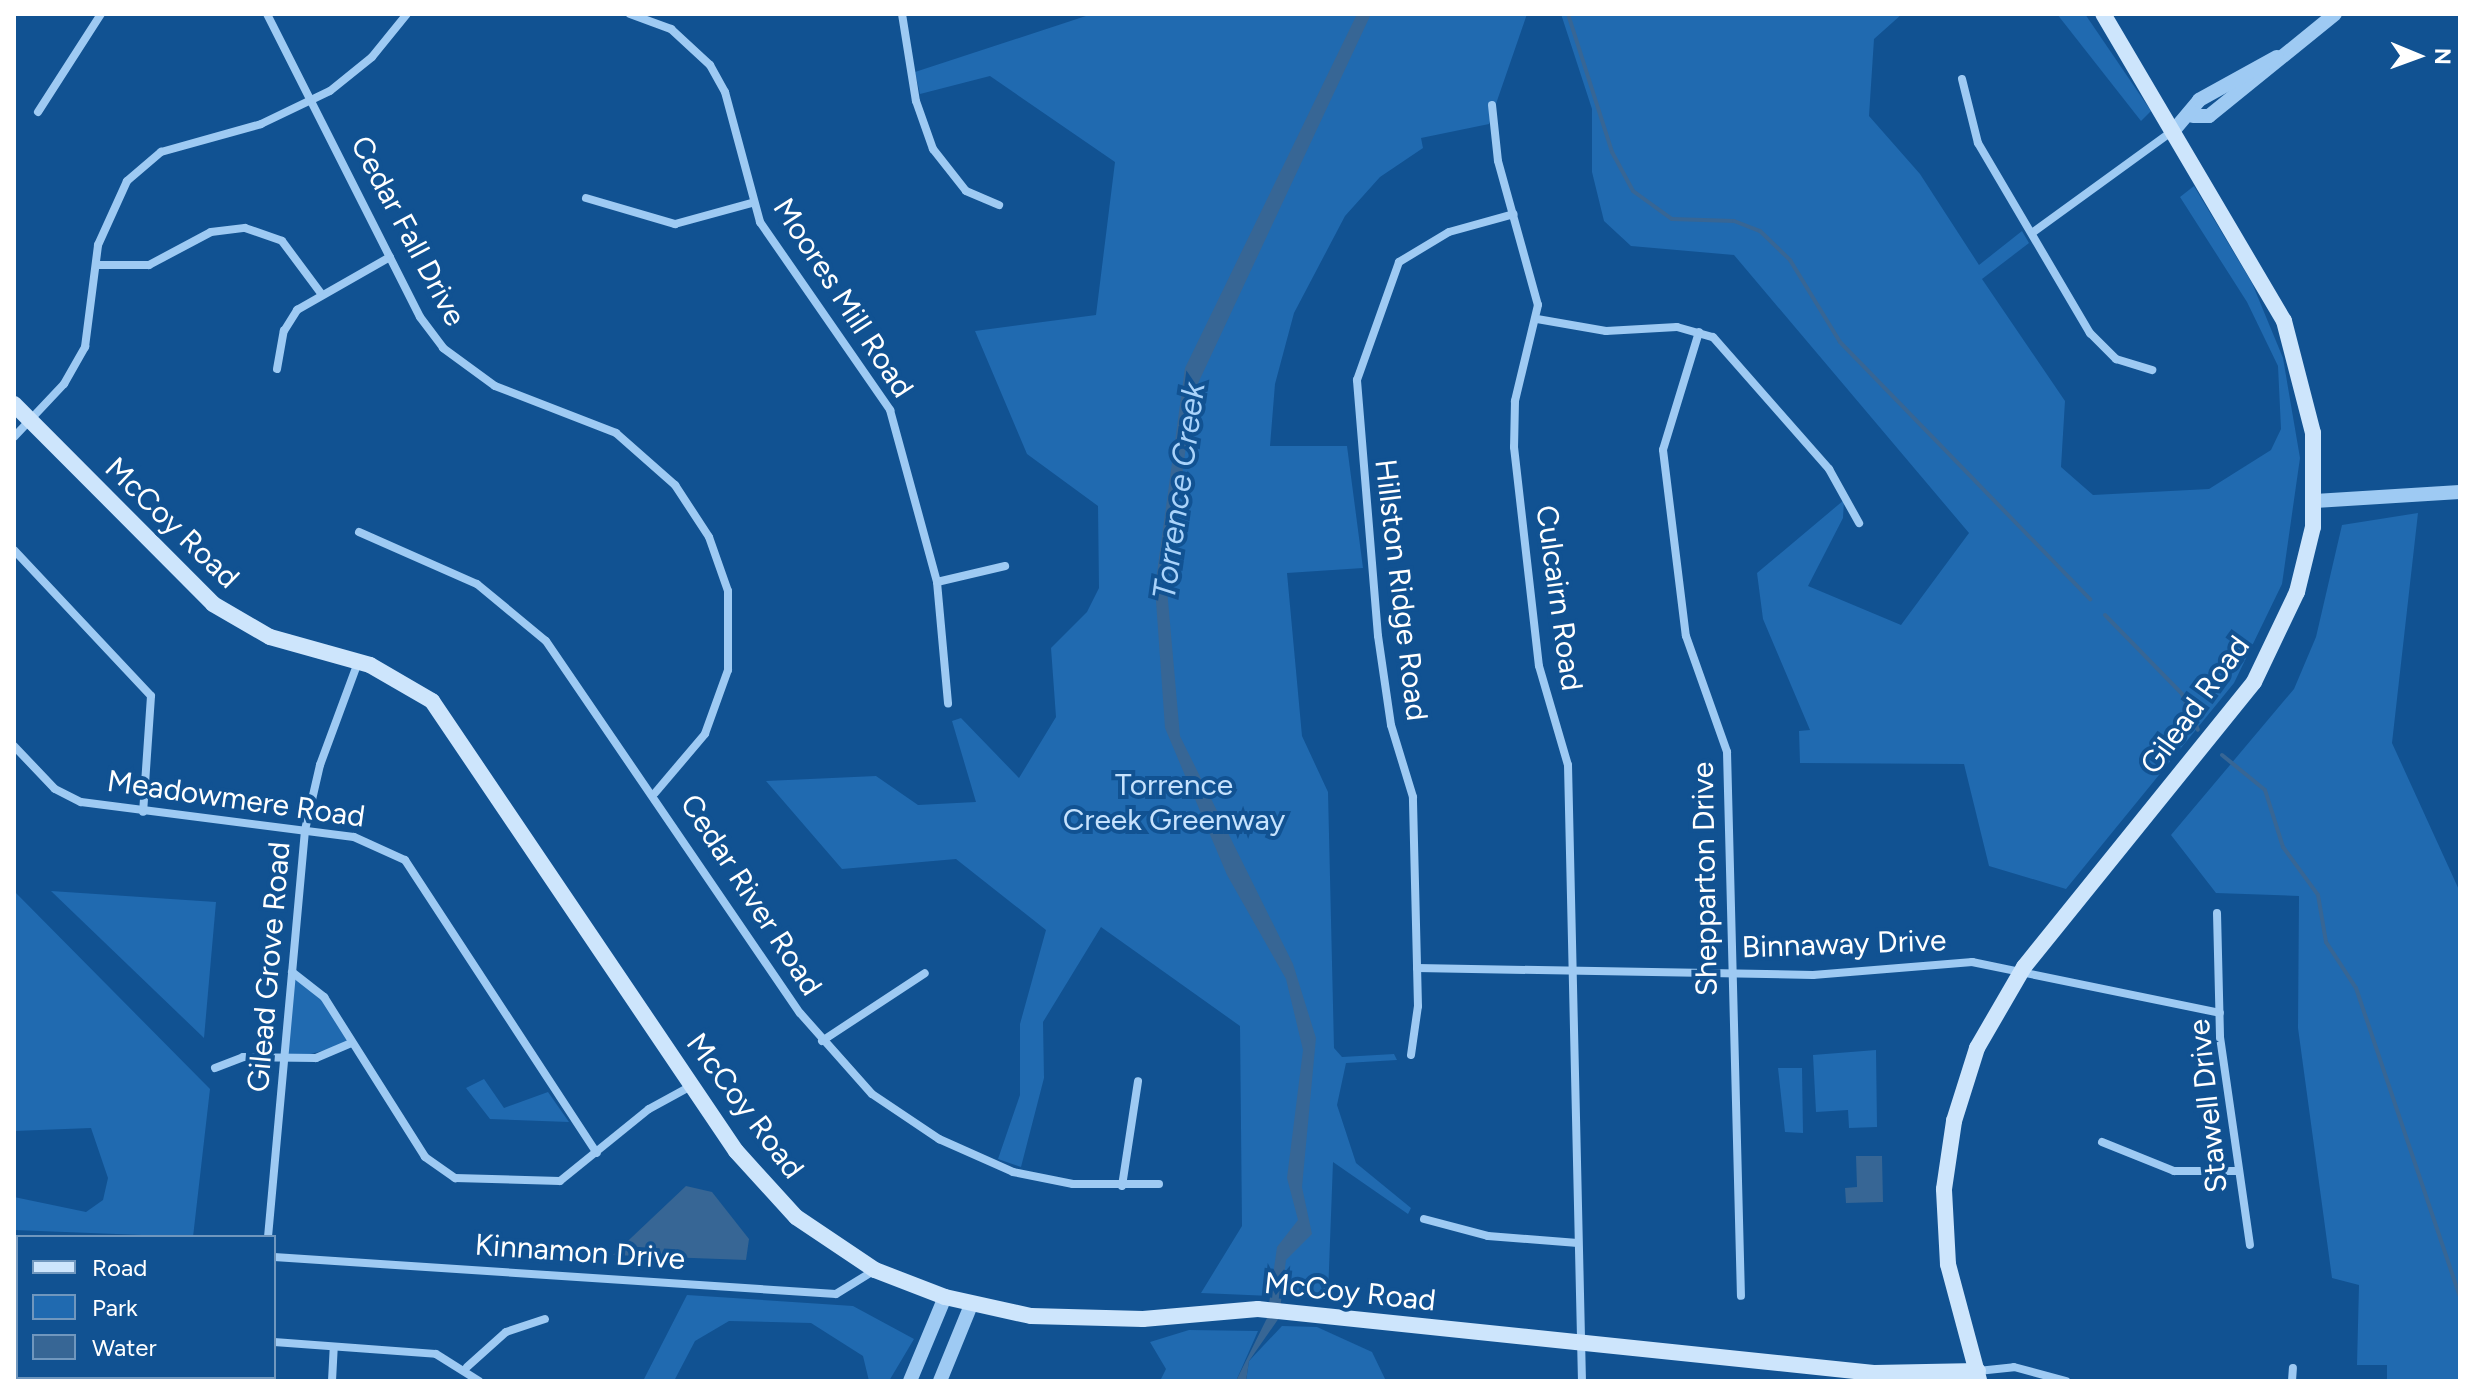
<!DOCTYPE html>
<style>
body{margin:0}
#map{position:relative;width:2474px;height:1395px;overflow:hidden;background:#115292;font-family:Figtree,sans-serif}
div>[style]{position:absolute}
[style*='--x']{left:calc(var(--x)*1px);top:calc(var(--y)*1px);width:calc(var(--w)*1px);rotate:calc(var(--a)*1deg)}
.green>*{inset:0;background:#206ab0}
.water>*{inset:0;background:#376695}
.stream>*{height:4px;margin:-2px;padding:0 2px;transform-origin:2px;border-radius:2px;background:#376695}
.minor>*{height:8px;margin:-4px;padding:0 4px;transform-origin:4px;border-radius:4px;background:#9ecaf3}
.tertiary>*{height:14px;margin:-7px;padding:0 7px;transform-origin:7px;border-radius:7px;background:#9ecaf3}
.secondary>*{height:16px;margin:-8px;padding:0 8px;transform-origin:8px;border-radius:8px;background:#cde5fc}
span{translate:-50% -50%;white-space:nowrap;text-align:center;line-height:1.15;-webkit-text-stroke:8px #115292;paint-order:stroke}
.street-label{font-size:30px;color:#fff}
.park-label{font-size:30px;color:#c6e2fd}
.water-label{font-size:32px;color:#aad3fa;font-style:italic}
.frame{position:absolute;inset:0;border:16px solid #fff;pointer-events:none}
.legend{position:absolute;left:16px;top:1235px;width:260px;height:144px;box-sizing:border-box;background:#115292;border:2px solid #7097be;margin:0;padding:10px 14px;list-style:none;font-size:24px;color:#fff}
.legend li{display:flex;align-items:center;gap:16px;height:40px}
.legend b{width:40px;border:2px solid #7097be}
.north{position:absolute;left:2378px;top:16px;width:80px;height:80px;-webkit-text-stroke:6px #115292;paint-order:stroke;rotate:91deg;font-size:22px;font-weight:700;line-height:32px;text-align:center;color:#fff}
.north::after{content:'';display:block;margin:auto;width:28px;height:36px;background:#fff;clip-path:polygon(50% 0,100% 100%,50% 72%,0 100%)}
</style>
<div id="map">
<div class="green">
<i style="clip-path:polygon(1092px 14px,1527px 14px,1489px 124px,1421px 138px,1423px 148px,1380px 177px,1345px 216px,1294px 313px,1275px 384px,1270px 446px,1347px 446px,1363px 568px,1287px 573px,1302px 736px,1328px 792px,1334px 1048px,1342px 1057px,1394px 1054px,1397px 1060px,1346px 1063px,1337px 1105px,1356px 1163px,1411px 1208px,1408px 1214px,1333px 1162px,1328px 1295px,1272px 1289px,1271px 1296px,1201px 1293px,1242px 1226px,1240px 1026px,1101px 927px,1043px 1022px,1044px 1078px,1021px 1167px,998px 1159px,1020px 1095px,1020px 1024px,1046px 930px,956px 859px,842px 869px,766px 781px,876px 776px,918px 805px,976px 802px,952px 721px,961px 718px,1019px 778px,1056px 717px,1051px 648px,1087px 612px,1099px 588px,1098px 506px,1027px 454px,975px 331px,1096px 315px,1115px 162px,990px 76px,920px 94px,915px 72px)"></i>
<i style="clip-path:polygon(1561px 14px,1902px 14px,1874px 39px,1869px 116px,1920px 174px,1979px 265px,2022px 231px,2029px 243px,1982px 279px,2065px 401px,2061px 467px,2093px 495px,2209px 489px,2271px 450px,2281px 429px,2278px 366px,2247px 302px,2180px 197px,2194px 186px,2252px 283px,2283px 358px,2300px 458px,2282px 584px,2234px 683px,2066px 889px,1989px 866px,1964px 764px,1800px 763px,1799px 731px,1810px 730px,1763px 619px,1757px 573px,1844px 500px,1843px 518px,1808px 586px,1901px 625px,1969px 533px,1734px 255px,1631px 246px,1604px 221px,1592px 172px,1592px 109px)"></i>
<i style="clip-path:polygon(2057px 14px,2085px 14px,2151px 111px,2141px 121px)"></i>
<i style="clip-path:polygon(2418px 513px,2392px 743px,2460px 892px,2460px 1381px,2387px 1381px,2387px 1365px,2357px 1365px,2359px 1285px,2332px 1278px,2298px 1028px,2299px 896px,2216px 893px,2171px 835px,2294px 689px,2316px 637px,2342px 525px)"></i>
<i style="clip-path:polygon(14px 891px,210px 1089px,193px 1237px,14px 1230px,14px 1197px,86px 1212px,103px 1200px,108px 1178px,91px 1128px,14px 1131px)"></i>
<i style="clip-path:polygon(51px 891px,216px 902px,204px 1038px)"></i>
<i style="clip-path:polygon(292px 972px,309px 980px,352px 1043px,284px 1061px)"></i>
<i style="clip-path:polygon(1876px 1050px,1877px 1127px,1849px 1128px,1848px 1110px,1816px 1112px,1813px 1055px)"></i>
<i style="clip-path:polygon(1778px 1068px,1802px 1068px,1803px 1133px,1785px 1132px)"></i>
<i style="clip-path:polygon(484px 1079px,504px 1108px,548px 1092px,569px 1122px,490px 1119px,466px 1088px)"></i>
<i style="clip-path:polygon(687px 1295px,853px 1306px,914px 1339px,889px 1381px,869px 1381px,863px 1356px,811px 1323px,729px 1321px,695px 1341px,674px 1381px,643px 1381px)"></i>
<i style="clip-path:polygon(1282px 1326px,1317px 1327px,1372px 1352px,1386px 1381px,1246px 1381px,1249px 1361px)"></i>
<i style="clip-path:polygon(1189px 1330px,1258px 1331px,1236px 1381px,1160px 1381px,1166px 1369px,1150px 1342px)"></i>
</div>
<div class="water">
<i style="clip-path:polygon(1357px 14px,1371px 14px,1193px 394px,1167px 589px,1180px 736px,1293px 964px,1316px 1038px,1302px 1187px,1312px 1234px,1286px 1260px,1279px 1318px,1249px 1361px,1246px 1381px,1236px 1381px,1267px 1318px,1277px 1247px,1298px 1220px,1287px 1178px,1303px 1050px,1286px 979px,1227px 875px,1165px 728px,1155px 587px,1185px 368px)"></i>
<i style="clip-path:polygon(1856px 1156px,1882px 1156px,1883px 1202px,1846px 1203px,1845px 1188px,1857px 1187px)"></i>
<i style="clip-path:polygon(686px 1186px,712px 1192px,749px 1239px,746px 1260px,613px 1255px)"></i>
</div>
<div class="stream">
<i style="--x:1568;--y:14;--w:145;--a:72.3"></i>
<i style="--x:1612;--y:152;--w:44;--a:61.7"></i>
<i style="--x:1633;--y:191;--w:48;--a:35.7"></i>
<i style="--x:1672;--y:219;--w:62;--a:1.8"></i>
<i style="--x:1734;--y:221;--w:28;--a:21"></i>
<i style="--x:1760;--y:231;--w:42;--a:44"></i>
<i style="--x:1790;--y:260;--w:96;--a:58.6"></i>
<i style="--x:1840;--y:342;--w:359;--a:45.8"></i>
<i style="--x:2105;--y:615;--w:110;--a:45.7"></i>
<i style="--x:2182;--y:694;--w:39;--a:66"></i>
<i style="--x:2222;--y:755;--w:55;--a:39.1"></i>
<i style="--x:2265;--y:790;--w:60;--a:72.5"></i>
<i style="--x:2283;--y:847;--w:59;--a:53.9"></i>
<i style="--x:2318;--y:895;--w:48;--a:80.3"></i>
<i style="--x:2326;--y:942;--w:55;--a:56.9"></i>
<i style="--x:2356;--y:988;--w:326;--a:71.4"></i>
</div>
<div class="minor">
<i style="--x:267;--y:14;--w:339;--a:63.2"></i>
<i style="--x:420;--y:317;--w:39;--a:53"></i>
<i style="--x:443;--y:348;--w:64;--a:36.2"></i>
<i style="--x:495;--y:386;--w:130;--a:21.2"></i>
<i style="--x:616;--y:433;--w:79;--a:41.4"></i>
<i style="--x:675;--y:485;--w:62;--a:56.8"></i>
<i style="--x:709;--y:537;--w:57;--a:70.6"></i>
<i style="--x:728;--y:591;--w:79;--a:90"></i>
<i style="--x:728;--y:670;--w:68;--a:109.8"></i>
<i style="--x:705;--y:734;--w:77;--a:130.3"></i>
<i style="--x:630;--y:14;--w:44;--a:20.1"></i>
<i style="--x:671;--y:29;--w:53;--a:42.7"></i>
<i style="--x:710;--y:65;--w:31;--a:61"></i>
<i style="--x:725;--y:92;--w:135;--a:74.9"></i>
<i style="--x:760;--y:222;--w:229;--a:55.3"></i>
<i style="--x:890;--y:410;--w:178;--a:74.7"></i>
<i style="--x:937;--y:582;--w:122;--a:84.8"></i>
<i style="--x:902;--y:14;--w:88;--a:80.9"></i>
<i style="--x:916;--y:101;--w:51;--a:70.5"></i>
<i style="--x:933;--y:149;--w:53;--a:51.8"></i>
<i style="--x:966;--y:191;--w:36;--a:23"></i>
<i style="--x:1962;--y:79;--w:66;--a:76"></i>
<i style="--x:1978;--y:143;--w:221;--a:59.5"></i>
<i style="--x:2090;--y:333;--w:37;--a:45"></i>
<i style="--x:2116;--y:359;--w:38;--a:17"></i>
<i style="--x:1492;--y:105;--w:56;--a:83.9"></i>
<i style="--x:1498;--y:161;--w:149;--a:74.5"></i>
<i style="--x:1538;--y:305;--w:99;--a:103.5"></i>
<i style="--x:1515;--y:401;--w:46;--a:91.2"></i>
<i style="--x:1514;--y:447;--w:220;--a:83.5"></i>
<i style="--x:1539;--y:666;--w:103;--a:73.7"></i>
<i style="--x:1568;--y:765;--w:616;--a:88.7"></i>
<i style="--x:38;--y:112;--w:117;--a:-57.3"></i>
<i style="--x:586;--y:198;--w:93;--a:16.3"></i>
<i style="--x:675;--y:224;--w:79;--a:-15.4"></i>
<i style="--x:2032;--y:233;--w:172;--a:-36"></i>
<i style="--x:96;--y:265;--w:53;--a:0"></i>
<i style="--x:149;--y:265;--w:70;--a:-28"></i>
<i style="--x:211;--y:232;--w:34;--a:-7"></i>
<i style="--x:245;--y:228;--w:39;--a:19"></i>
<i style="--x:282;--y:241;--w:64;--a:53.3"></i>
<i style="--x:1537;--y:319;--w:70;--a:9.9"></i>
<i style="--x:1606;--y:331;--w:71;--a:-3.2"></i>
<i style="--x:1677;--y:327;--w:37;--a:16"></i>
<i style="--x:1713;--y:337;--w:176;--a:48.7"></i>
<i style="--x:1829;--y:469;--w:62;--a:60.9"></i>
<i style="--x:1699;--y:332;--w:123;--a:107"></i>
<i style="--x:1663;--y:450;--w:187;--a:83"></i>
<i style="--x:1686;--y:636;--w:123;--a:70.5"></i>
<i style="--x:1727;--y:752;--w:544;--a:88.53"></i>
<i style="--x:277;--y:369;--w:39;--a:-80"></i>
<i style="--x:284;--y:331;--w:25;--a:-58"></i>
<i style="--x:297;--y:310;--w:107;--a:-29.7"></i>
<i style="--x:14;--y:437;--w:73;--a:-46.7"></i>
<i style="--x:64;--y:384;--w:43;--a:-60.4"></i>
<i style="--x:85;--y:347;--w:103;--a:-82.7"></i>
<i style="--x:98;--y:245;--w:70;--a:-65.6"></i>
<i style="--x:127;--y:181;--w:45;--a:-40.5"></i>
<i style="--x:161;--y:152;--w:104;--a:-15.6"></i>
<i style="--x:261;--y:124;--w:76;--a:-25.6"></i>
<i style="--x:330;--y:91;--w:54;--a:-39"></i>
<i style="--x:372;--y:57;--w:55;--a:-50.9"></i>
<i style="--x:359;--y:532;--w:129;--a:23.8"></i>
<i style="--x:477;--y:584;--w:89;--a:39.6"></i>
<i style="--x:546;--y:641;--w:450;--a:55.7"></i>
<i style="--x:800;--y:1013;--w:108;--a:48.4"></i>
<i style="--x:872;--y:1094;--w:81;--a:33.9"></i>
<i style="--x:939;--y:1139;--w:81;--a:24"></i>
<i style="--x:1013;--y:1172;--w:61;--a:11.3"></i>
<i style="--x:1073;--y:1184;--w:86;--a:0"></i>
<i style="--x:14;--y:550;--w:200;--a:46.8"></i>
<i style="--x:151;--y:696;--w:116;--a:93.9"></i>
<i style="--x:937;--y:582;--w:70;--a:-13.2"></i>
<i style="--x:14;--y:746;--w:59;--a:46.4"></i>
<i style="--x:55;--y:789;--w:29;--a:27"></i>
<i style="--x:81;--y:802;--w:275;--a:7.3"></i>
<i style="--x:354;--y:837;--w:56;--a:24.3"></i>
<i style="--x:405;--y:860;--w:350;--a:56.8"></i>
<i style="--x:2217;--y:913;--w:124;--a:88.6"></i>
<i style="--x:2220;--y:1037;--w:210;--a:81.8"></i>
<i style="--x:1417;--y:968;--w:396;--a:1"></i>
<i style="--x:1813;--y:975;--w:160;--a:-4.7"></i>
<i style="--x:1972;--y:962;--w:253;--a:11.6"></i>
<i style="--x:292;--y:972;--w:41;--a:38"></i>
<i style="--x:324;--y:997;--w:189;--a:57.7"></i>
<i style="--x:425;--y:1157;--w:37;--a:35"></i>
<i style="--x:455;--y:1178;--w:105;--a:1.6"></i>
<i style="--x:560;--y:1181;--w:114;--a:-39"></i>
<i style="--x:649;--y:1109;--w:48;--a:-28.7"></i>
<i style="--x:822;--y:1041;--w:123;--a:-33.4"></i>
<i style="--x:1411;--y:1055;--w:49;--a:-81.9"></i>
<i style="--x:1418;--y:1006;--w:209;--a:-91.4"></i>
<i style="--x:1413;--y:797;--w:75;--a:-107"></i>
<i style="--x:1391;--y:725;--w:90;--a:-98.3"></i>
<i style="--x:1378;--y:636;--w:257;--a:-94.7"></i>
<i style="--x:1357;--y:380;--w:125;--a:-70.4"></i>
<i style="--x:1399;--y:262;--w:58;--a:-31"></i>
<i style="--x:1449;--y:232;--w:67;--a:-15.5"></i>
<i style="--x:215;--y:1068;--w:30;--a:-21"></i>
<i style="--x:243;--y:1057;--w:73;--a:0.8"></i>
<i style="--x:316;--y:1058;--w:39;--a:-23"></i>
<i style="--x:2102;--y:1142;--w:78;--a:21.9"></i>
<i style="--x:2174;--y:1171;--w:65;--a:0"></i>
<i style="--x:1122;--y:1186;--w:106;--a:-81.3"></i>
<i style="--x:1424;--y:1219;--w:66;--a:14.9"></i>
<i style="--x:1488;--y:1236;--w:90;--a:4.4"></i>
<i style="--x:268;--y:1237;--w:409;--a:-84.8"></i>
<i style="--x:305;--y:830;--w:67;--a:-77"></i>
<i style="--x:320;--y:765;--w:110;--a:-69.7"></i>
<i style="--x:14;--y:1243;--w:4;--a:0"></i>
<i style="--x:274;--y:1257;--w:563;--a:3.77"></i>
<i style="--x:836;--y:1294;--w:46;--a:-31.6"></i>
<i style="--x:14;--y:1329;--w:4;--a:0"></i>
<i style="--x:274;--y:1342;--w:162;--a:4.2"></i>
<i style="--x:436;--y:1354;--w:51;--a:32.1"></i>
<i style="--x:467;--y:1367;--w:52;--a:-41.9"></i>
<i style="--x:506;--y:1332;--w:41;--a:-18.4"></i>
<i style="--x:1978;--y:1371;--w:36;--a:-6"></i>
<i style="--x:2014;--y:1367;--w:54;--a:15.1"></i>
<i style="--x:45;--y:1381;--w:4;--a:-90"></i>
<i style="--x:188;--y:1381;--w:4;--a:-90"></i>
<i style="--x:332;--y:1381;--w:34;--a:-87"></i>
<i style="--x:2292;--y:1381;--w:13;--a:-86"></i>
</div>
<div class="tertiary">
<i style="--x:2193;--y:116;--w:16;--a:0"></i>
<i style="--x:2209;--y:116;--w:162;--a:-39"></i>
<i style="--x:2175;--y:129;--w:38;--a:-50"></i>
<i style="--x:2199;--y:100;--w:89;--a:-28.9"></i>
<i style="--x:2315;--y:501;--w:145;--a:-3.6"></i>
<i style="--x:910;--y:1381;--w:91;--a:-67.4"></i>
<i style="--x:940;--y:1381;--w:82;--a:-67.8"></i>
</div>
<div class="secondary">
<i style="--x:14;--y:404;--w:282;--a:45.1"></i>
<i style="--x:213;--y:604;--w:66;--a:30.1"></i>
<i style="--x:270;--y:637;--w:104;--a:15.6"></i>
<i style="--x:370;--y:665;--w:72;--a:30.1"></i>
<i style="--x:432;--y:701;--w:543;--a:55.96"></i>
<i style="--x:736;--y:1151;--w:89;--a:47.7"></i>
<i style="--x:796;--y:1217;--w:95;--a:33.9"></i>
<i style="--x:875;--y:1270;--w:75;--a:21.1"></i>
<i style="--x:945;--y:1297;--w:88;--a:12.5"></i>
<i style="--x:1031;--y:1316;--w:112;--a:1.5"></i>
<i style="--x:1143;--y:1319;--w:115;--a:-5"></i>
<i style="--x:1258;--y:1309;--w:619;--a:5.93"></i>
<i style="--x:1874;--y:1373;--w:104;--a:-1.1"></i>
<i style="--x:1979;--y:1380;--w:120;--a:-105"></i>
<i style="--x:1948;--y:1264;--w:75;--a:-93.1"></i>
<i style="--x:1944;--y:1189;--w:69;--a:-81.6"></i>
<i style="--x:1954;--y:1121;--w:77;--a:-72.5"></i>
<i style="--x:1977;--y:1048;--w:94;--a:-59.9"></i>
<i style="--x:2024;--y:967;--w:366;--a:-51.1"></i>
<i style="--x:2254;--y:682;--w:100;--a:-64.5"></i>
<i style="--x:2297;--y:592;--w:67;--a:-76.2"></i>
<i style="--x:2313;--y:527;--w:94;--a:-90"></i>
<i style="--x:2313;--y:433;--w:116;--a:-104.5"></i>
<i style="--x:2284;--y:321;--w:356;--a:-120.5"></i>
</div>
<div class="street-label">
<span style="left:408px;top:231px;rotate:62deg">Cedar Fall Drive</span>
<span style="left:843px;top:298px;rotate:57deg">Moores Mill Road</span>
<span style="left:172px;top:523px;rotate:44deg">McCoy Road</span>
<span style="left:1401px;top:590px;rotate:83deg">Hillston Ridge Road</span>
<span style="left:1559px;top:598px;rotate:82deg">Culcairn Road</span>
<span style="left:2195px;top:705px;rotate:-54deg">Gilead Road</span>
<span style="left:236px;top:799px;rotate:8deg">Meadowmere Road</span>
<span style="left:1705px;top:879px;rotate:-91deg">Shepparton Drive</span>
<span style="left:751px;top:895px;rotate:57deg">Cedar River Road</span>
<span style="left:1844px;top:944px;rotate:-2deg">Binnaway Drive</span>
<span style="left:269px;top:967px;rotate:-85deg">Gilead Grove Road</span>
<span style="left:745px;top:1106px;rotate:53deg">McCoy Road</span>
<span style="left:2208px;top:1106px;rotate:-96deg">Stawell Drive</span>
<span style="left:580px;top:1252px;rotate:4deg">Kinnamon Drive</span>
<span style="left:1350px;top:1292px;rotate:6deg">McCoy Road</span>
</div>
<div class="park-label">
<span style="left:1174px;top:802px">Torrence<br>Creek Greenway</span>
</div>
<div class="water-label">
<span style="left:1179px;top:491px;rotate:-82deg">Torrence Creek</span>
</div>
<div class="frame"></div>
<ul class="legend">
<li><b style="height:10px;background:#cde5fc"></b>Road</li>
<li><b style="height:22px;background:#206ab0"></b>Park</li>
<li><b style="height:22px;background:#376695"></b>Water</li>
</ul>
<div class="north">N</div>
</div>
